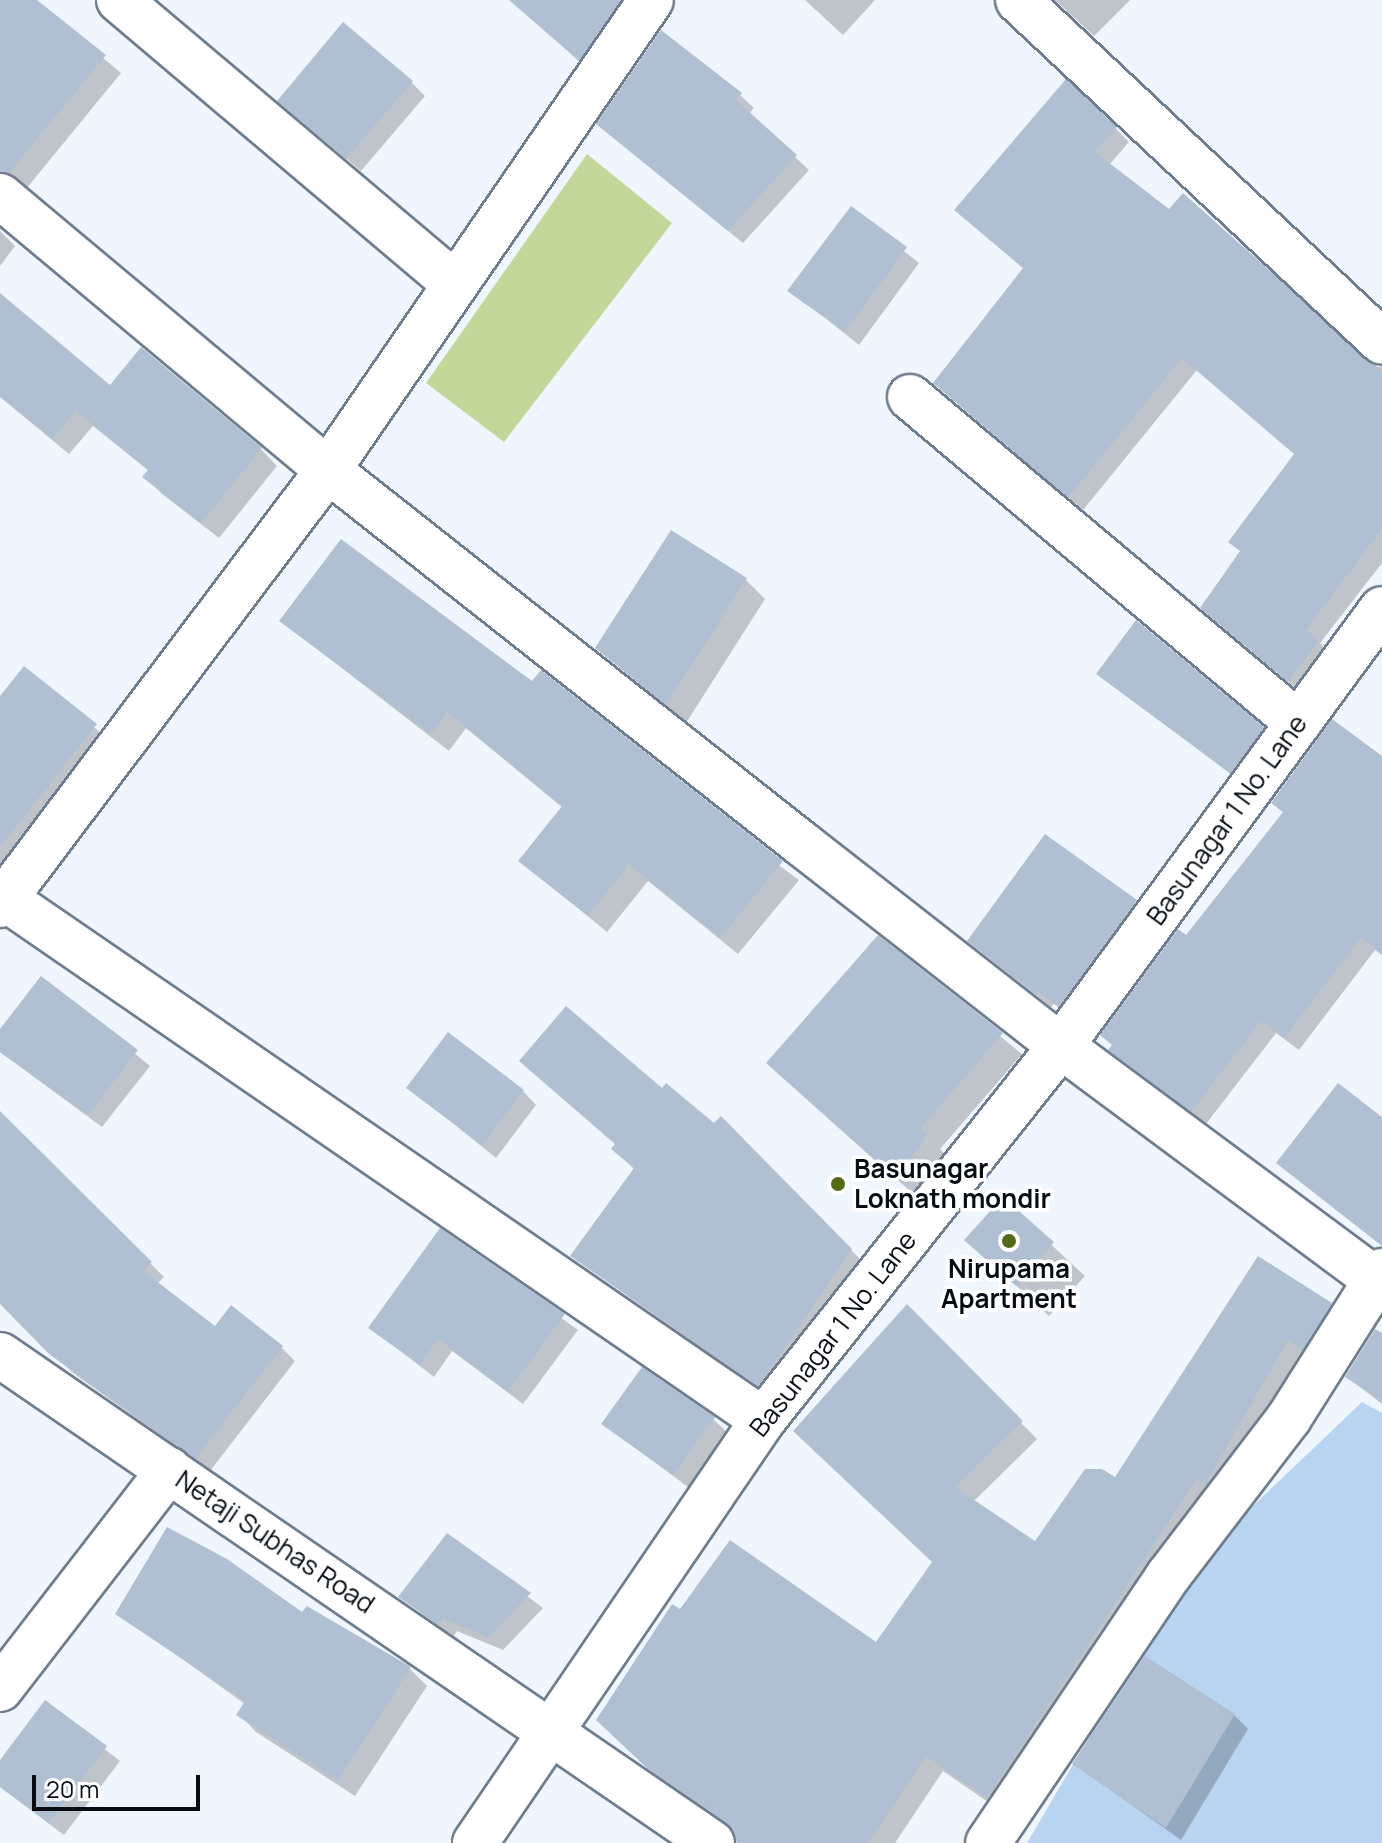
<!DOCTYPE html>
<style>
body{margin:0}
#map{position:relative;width:1382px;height:1843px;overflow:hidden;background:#eff6fd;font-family:Manrope,sans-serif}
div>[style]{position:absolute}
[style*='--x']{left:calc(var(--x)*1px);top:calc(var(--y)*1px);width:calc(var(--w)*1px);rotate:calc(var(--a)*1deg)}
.green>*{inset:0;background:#c2d89b}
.water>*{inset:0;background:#b9d4f1}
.shadow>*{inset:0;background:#0003}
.building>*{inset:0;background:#b0c0d2}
.roads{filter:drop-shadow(2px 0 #6f7e8e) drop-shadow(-2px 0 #6f7e8e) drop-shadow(0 2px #6f7e8e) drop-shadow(0 -2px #6f7e8e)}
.minor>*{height:44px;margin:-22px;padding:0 22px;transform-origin:22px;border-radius:22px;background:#fff}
.dots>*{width:22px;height:22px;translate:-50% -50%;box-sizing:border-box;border:4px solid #fff;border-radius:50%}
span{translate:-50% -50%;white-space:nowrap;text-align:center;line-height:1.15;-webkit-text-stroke:7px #fff;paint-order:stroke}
.street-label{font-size:26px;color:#070d13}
.poi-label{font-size:26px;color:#070d13;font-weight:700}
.left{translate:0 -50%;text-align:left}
.scale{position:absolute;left:32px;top:1775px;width:168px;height:36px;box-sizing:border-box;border:4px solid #070d13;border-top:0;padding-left:10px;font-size:24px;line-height:28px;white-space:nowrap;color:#070d13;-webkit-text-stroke:6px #fff;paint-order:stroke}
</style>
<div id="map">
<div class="green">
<i style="clip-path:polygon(587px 154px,672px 223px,504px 442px,426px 383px)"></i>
</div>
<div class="water">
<i style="clip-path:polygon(1362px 1402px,1382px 1413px,1382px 1843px,1027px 1843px,1189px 1567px)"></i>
</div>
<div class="shadow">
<i style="clip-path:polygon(0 0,34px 0,121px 73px,26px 189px,0 195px)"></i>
<i style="clip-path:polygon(510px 0,631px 0,594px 73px)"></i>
<i style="clip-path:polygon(805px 0,875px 0,843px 35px)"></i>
<i style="clip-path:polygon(1055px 0,1130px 0,1094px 36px)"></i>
<i style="clip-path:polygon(411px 82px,425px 96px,361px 171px,293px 114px)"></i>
<i style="clip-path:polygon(740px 95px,754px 108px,749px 114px,809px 170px,743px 243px,613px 137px)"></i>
<i style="clip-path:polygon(1115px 128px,1129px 142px,1109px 165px,1375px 368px,1382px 366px,1382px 563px,1320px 643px,1332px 655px,1303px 694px,1216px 621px,1241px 552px,1296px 455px,1197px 370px,1083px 510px,935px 383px,1024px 269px,956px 210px)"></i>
<i style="clip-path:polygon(851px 209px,919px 263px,859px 345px,790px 290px)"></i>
<i style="clip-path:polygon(0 231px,15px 246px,0 266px)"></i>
<i style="clip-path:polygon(0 295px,110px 387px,261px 449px,277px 466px,219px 538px,161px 493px,145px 476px,149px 471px,93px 426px,69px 454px,0 397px)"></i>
<i style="clip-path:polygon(745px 579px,765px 599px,686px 723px,597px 648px)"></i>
<i style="clip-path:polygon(281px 621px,532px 684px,799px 880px,738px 954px,648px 881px,607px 932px,521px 861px,563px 808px,466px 728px,449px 751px)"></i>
<i style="clip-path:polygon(1137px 623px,1277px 742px,1245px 785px,1099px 674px)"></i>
<i style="clip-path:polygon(24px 669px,113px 743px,0 893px,0 698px)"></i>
<i style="clip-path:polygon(1382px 758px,1382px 955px,1375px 950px,1299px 1050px,1276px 1033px,1206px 1124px,1111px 1050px,1186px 938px,1284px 813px,1273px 803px)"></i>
<i style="clip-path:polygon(1046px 837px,1149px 915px,1074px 1018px,1054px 1004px,1051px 1007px,969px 941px)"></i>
<i style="clip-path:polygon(878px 937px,1022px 1054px,940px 1149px,946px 1155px,918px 1198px,789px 1083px)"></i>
<i style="clip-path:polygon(42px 978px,150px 1066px,102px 1127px,0 1052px,0 1032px)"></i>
<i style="clip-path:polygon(409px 1088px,523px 1091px,536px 1105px,496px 1158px)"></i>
<i style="clip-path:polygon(662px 1091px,714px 1126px,721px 1119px,867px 1266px,775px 1401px,572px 1256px,635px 1170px,614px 1149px)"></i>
<i style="clip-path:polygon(0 1114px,164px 1277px,157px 1284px,215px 1329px,282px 1348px,295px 1361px,210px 1471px,73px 1373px,3px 1305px)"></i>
<i style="clip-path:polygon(1003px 1200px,1085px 1276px,1049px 1316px,967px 1240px)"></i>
<i style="clip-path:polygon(440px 1231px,578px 1330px,523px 1404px,452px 1351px,434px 1377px,371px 1328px)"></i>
<i style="clip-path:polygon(1331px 1304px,1347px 1320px,1004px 1813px,943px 1771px,895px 1843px,738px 1843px,731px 1829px,665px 1784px,615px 1736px,681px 1612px,876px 1645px,934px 1563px,907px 1307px,1037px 1439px,973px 1502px,1035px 1544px)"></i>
<i style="clip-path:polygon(1382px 1336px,1382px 1404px,1347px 1377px)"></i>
<i style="clip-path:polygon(713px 1419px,727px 1432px,688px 1487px,603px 1424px)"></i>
<i style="clip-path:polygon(447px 1536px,543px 1608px,503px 1650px,457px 1631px,453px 1637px,400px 1597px)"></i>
<i style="clip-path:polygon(307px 1609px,410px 1669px,427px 1686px,355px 1796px,256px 1732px,239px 1714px,245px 1704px,118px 1613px,303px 1615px)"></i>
<i style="clip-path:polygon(45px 1703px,120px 1761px,64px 1835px,0 1787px,0 1763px)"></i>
<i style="clip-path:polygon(1234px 1715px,1248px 1729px,1181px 1840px,1074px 1764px)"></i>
</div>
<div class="building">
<i style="clip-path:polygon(0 0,37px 0,106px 55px,9px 173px,0 172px)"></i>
<i style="clip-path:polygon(509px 0,621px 0,579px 61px)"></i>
<i style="clip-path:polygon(343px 22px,413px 81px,346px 159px,277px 101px)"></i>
<i style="clip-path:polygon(661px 30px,742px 93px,736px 100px,797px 155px,728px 231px,596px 124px)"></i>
<i style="clip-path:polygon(1066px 79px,1117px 127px,1095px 152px,1169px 209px,1183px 193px,1382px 371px,1382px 529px,1306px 630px,1319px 640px,1288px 682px,1200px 608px,1240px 551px,1228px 542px,1294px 454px,1182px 358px,1068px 498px,933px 383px,1023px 268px,954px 210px)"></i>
<i style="clip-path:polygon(851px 206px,907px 247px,845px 332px,787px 291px)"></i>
<i style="clip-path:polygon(0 293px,110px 385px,141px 347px,262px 448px,201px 523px,142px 477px,148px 470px,76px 411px,52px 439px,0 396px)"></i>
<i style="clip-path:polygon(671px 530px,747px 578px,666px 705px,595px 648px)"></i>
<i style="clip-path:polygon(341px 539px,532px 681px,541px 670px,783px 861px,720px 938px,629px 864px,588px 916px,518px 861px,562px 806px,447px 712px,431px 734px,279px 621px)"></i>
<i style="clip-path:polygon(1136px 620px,1264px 727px,1230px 773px,1096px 674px)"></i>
<i style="clip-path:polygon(24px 666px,97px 724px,0 847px,0 696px)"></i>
<i style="clip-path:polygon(1332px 719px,1382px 756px,1382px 954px,1361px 938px,1284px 1038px,1261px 1021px,1191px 1112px,1108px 1050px,1112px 1045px,1100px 1035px,1178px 929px,1186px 935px,1283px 812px,1271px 803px)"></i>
<i style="clip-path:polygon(1045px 834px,1137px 900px,1059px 1006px,1039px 992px,1036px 995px,967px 941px)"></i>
<i style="clip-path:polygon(878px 935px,1003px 1033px,920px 1129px,927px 1134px,897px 1180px,766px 1063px)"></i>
<i style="clip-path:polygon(41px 976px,138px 1050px,88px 1115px,0 1052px,0 1029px)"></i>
<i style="clip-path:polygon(566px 1006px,662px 1088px,666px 1083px,714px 1123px,721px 1116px,852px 1249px,758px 1386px,570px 1256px,634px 1168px,611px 1149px,615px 1144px,519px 1061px)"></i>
<i style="clip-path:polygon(448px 1032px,524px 1090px,482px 1145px,406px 1088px)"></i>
<i style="clip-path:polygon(1338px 1083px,1382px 1117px,1382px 1246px,1276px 1163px)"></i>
<i style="clip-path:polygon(0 1111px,152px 1262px,143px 1271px,215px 1326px,231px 1305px,283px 1346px,195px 1459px,49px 1354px,0 1304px)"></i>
<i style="clip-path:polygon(1003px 1197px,1054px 1242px,1016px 1286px,964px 1240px)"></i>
<i style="clip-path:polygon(440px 1228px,565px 1314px,508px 1392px,438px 1339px,420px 1365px,368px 1328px)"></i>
<i style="clip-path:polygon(1258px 1256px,1332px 1303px,1303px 1350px,1288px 1340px,1205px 1484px,1197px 1479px,987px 1798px,926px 1756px,868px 1843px,737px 1843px,726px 1822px,647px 1768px,596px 1720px,672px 1604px,680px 1609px,730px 1540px,876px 1642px,932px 1562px,793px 1431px,907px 1304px,1023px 1421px,955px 1487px,1035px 1541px,1085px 1469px,1102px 1469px,1115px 1477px)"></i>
<i style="clip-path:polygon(1375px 1329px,1382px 1333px,1382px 1401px,1345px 1377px)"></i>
<i style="clip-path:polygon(642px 1367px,715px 1417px,673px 1475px,601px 1424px)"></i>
<i style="clip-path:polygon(167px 1527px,227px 1559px,302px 1612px,307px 1606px,411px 1667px,338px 1781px,236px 1715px,245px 1701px,115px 1614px)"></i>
<i style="clip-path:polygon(447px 1533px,531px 1593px,488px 1638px,443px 1618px,439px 1625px,398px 1597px)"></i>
<i style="clip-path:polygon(1145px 1656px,1235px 1714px,1166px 1828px,1072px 1764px)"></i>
<i style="clip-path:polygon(45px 1700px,107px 1746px,49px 1823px,0 1787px,0 1760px)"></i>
</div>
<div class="roads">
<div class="minor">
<i style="--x:119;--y:0;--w:439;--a:40.2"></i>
<i style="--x:1018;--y:0;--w:499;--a:43.2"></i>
<i style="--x:0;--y:196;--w:427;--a:39.9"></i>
<i style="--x:328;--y:470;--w:604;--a:38.27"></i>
<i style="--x:802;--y:844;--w:328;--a:38"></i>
<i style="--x:1061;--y:1046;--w:392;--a:36.6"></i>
<i style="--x:910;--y:397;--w:507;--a:40.04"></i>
<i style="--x:0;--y:895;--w:926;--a:34.53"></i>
<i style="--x:0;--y:905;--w:545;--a:-52.98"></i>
<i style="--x:328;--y:470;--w:570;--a:-55.5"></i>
<i style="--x:0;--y:1355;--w:863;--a:34.43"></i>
<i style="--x:0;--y:1689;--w:277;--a:-52.3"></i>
<i style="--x:475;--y:1843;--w:512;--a:-55.75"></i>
<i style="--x:763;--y:1420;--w:478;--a:-51.5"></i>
<i style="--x:1061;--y:1046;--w:542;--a:-53.7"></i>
<i style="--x:988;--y:1843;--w:323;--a:-56"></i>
<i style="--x:1169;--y:1575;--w:198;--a:-52.6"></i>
<i style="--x:1289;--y:1418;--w:174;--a:-57.7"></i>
</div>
</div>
<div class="dots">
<i style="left:838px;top:1184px;background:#536a19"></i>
<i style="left:1009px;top:1241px;background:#536a19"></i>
</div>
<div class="street-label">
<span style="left:1227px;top:820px;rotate:-54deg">Basunagar 1 No. Lane</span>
<span style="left:833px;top:1334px;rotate:-52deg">Basunagar 1 No. Lane</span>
<span style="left:275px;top:1542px;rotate:34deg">Netaji Subhas Road</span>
</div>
<div class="poi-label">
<span class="left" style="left:854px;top:1184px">Basunagar<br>Loknath mondir</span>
<span style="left:1009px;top:1284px">Nirupama<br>Apartment</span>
</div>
<div class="scale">20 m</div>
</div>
